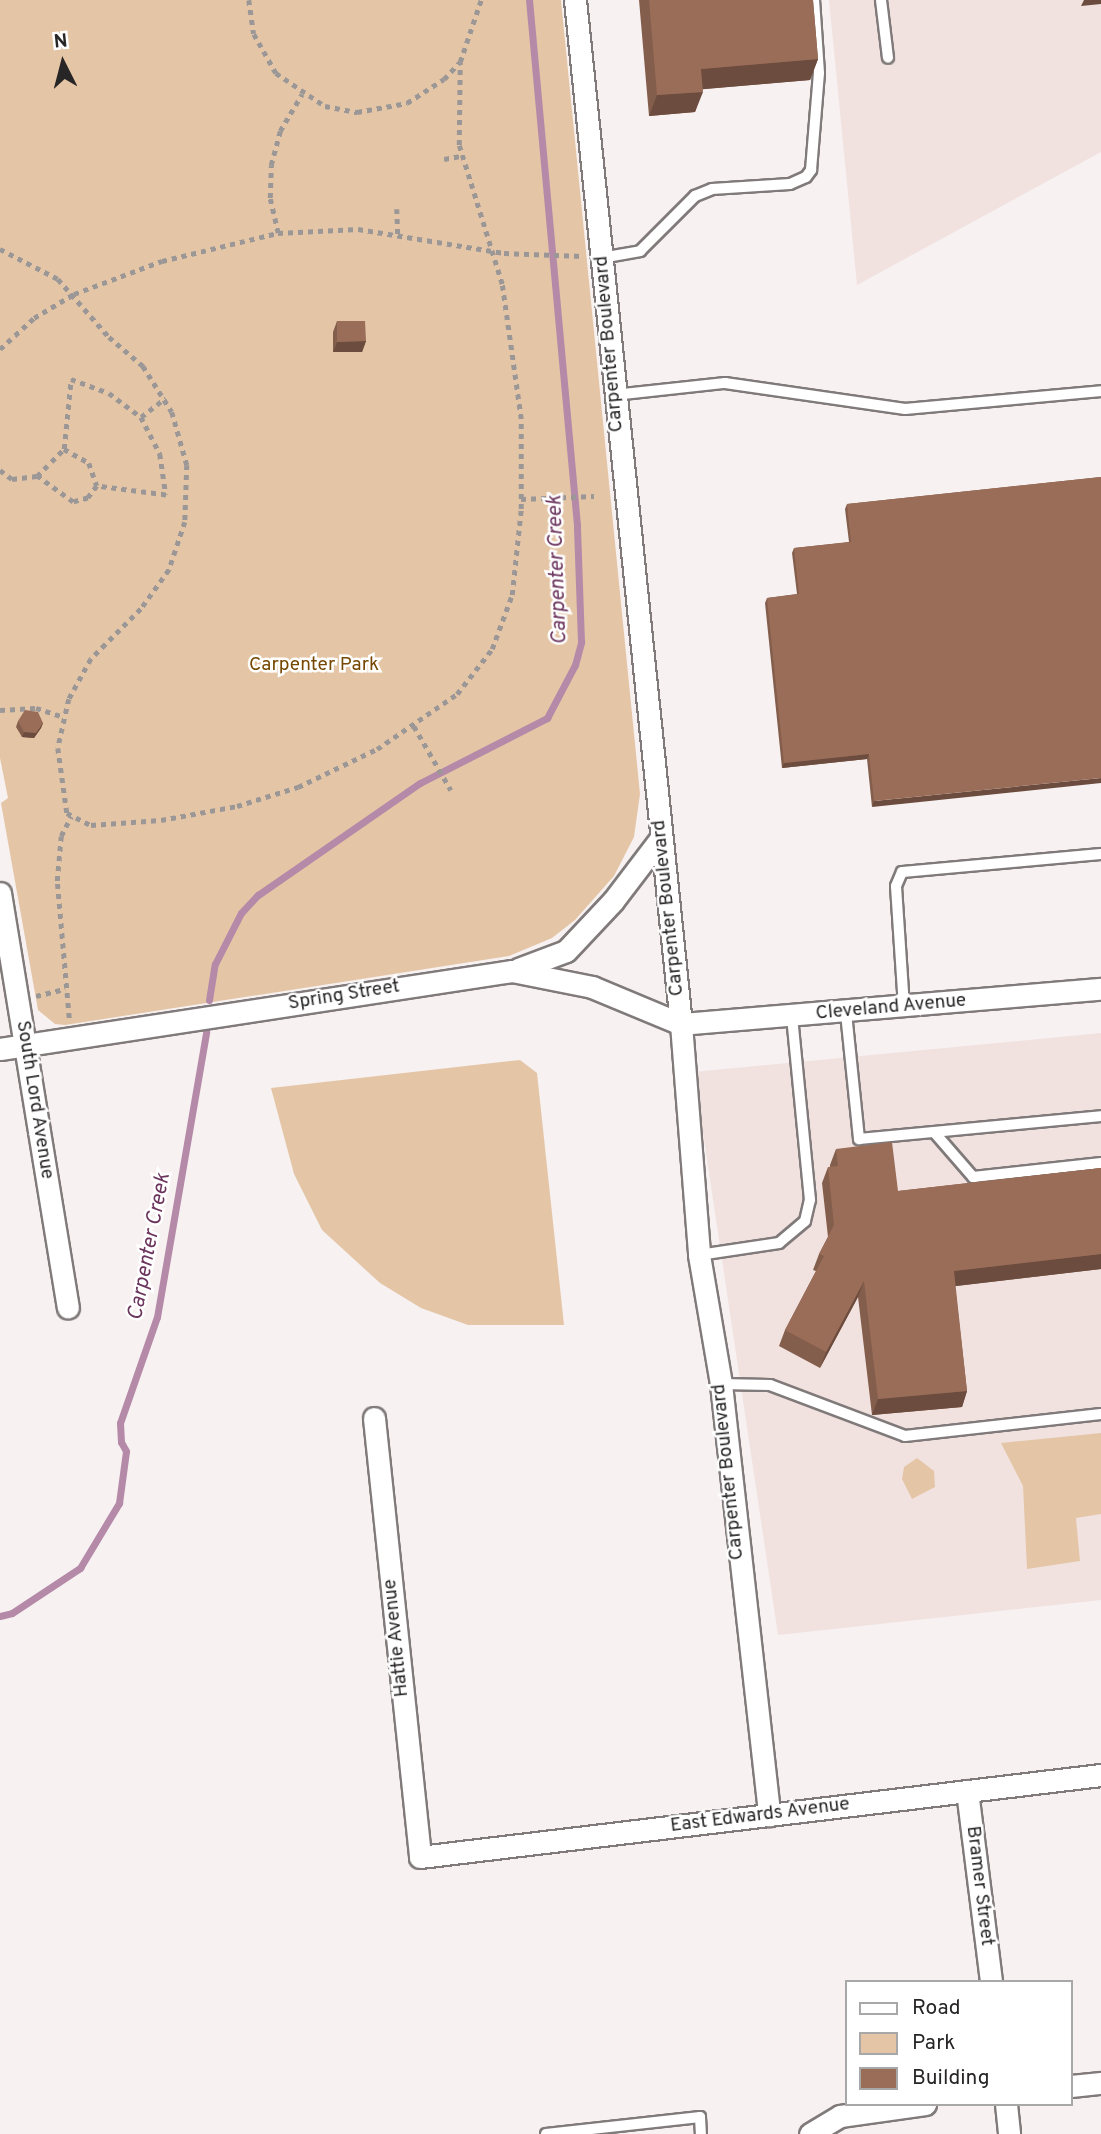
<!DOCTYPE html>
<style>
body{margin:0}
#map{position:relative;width:1101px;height:2134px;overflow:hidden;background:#f7f1f1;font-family:Overpass,sans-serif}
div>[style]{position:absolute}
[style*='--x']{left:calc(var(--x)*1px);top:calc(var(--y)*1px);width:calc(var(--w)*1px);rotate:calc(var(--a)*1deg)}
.built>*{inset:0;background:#f1e2e0}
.green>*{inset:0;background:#e4c6a7}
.stream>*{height:7px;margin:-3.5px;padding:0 3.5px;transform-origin:3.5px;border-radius:3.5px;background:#b58aa8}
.path>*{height:4.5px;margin-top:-2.25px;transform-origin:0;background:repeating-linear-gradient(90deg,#9c9797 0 5px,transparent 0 10px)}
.roads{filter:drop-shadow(2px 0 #807a7a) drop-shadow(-2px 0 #807a7a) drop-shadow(0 2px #807a7a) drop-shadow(0 -2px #807a7a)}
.service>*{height:10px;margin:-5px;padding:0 5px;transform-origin:5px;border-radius:5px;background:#fff}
.minor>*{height:21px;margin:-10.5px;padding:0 10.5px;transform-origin:10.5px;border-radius:10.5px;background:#fff}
.wall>*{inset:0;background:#845e4c}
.shaded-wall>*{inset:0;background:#6c4c3e}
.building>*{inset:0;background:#9a6d58}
span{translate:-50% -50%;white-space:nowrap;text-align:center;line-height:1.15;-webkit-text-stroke:5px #fff;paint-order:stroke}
.street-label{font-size:19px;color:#272525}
.park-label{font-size:19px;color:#764802}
.water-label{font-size:21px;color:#6b345d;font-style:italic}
.legend{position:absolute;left:845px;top:1980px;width:228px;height:126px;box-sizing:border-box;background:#fff;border:2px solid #a9a8a8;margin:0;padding:9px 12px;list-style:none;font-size:21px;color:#272525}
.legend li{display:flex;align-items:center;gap:14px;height:35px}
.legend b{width:35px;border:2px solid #a9a8a8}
.north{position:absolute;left:28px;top:28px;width:70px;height:70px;-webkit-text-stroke:5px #fff;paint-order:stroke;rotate:354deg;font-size:19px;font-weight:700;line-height:28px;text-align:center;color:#272525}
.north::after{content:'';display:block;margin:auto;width:24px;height:32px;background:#272525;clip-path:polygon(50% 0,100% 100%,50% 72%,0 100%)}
</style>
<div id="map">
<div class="built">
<i style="clip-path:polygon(829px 0,1101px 0,1101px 152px,857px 285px)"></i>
<i style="clip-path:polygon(1101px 1033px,1101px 1600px,778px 1635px,694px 1072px)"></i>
</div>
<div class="green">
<i style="clip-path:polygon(0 0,561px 0,640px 794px,634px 837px,614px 876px,575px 920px,552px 938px,509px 956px,65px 1025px,55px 1024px,38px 1010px,1px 803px,8px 798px,0 758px)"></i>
<i style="clip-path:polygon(520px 1060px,537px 1073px,564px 1325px,468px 1325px,421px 1308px,380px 1283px,322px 1230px,294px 1174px,271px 1088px)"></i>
<i style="clip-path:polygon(1101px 1433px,1101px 1514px,1076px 1518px,1080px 1561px,1027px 1569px,1023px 1486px,1001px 1443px)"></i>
<i style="clip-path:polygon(917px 1458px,934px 1471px,935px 1487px,912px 1499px,902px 1479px,904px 1467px)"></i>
</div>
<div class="stream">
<i style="--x:209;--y:1000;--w:36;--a:-81"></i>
<i style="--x:215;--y:964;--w:57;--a:-63"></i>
<i style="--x:241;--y:913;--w:25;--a:-47"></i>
<i style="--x:258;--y:895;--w:197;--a:-34.7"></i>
<i style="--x:420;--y:783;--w:143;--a:-27.1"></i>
<i style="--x:547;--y:718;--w:60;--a:-62.2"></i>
<i style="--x:575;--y:665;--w:24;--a:-75"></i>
<i style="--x:581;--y:642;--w:117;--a:-92"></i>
<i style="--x:577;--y:525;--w:527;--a:-95.22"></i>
<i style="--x:0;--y:1616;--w:12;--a:-14"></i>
<i style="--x:12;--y:1613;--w:82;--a:-33.5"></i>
<i style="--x:80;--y:1568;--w:76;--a:-59"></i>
<i style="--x:119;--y:1503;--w:52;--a:-82.3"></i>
<i style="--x:126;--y:1451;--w:10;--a:-119"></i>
<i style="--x:121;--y:1442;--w:19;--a:-93"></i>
<i style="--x:120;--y:1423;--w:112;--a:-70.8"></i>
<i style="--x:157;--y:1317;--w:289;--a:-80.2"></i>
</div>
<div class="path">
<i style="--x:249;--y:0;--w:34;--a:82"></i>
<i style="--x:254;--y:34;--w:45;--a:60.6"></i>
<i style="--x:276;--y:73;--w:59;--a:34"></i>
<i style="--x:325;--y:106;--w:33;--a:11"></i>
<i style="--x:357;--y:112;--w:51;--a:-10.2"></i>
<i style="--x:407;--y:103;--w:44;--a:-33"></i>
<i style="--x:444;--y:79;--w:23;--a:-47"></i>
<i style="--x:460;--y:62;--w:65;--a:-71.3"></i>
<i style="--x:444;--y:159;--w:17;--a:-10"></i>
<i style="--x:397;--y:209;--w:25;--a:88"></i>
<i style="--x:278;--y:233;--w:36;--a:-103"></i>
<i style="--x:270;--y:198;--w:33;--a:-88"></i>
<i style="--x:271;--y:165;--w:35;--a:-75"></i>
<i style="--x:280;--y:131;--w:43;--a:-59.3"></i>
<i style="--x:0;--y:249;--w:65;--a:27.3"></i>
<i style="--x:58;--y:279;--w:77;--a:48.7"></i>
<i style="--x:109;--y:337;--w:45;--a:40.5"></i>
<i style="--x:143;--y:366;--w:54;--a:57.8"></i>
<i style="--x:172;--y:412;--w:55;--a:74.2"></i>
<i style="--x:187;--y:465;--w:57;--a:92"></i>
<i style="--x:185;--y:522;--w:51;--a:108.4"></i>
<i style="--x:169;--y:570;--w:48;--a:125.7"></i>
<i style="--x:141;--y:609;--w:71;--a:135"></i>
<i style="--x:91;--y:659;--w:46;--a:118.8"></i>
<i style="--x:69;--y:699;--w:50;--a:102.7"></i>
<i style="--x:58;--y:748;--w:66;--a:82.1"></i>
<i style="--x:67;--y:813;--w:27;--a:27"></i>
<i style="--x:91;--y:825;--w:70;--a:-4.1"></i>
<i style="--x:161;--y:820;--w:77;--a:-10.4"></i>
<i style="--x:237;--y:806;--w:64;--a:-17.3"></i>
<i style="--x:298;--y:787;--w:88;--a:-25.7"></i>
<i style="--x:377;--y:749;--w:97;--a:-34.5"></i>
<i style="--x:457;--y:694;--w:57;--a:-52.1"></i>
<i style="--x:492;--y:649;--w:58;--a:-69.7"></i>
<i style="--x:512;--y:595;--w:86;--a:-84"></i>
<i style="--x:521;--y:509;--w:90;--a:-90"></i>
<i style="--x:521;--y:419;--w:136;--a:-98"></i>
<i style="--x:502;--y:284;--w:145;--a:-107.2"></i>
<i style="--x:459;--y:145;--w:83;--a:-89.3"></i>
<i style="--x:0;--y:349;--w:46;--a:-42.4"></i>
<i style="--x:34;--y:318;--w:47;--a:-31"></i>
<i style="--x:74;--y:294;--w:94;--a:-20.6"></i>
<i style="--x:162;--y:261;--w:119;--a:-13.6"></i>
<i style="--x:278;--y:233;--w:80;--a:-2.9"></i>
<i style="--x:358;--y:229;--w:148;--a:9.3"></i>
<i style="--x:504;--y:253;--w:79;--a:2.2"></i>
<i style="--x:141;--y:417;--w:31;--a:-38"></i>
<i style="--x:64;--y:449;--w:29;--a:29"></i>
<i style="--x:89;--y:463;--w:24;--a:71"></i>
<i style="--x:0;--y:470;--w:15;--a:37"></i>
<i style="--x:12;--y:479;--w:25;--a:-7"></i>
<i style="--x:37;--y:476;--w:38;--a:-45"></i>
<i style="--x:64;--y:449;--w:70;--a:-84.3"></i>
<i style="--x:71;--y:379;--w:40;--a:20.2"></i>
<i style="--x:109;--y:393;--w:40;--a:37"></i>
<i style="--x:141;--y:417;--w:42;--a:62.8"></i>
<i style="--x:160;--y:454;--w:41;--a:81.7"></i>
<i style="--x:166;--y:495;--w:70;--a:-172.6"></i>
<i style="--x:97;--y:486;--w:15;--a:127"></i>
<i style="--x:88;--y:498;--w:16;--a:165"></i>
<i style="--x:73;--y:502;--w:44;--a:-144.2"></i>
<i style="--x:521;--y:499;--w:73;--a:-2.4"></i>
<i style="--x:0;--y:710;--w:36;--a:-3"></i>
<i style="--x:36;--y:708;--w:28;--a:18"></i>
<i style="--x:414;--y:726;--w:74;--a:60"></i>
<i style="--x:36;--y:996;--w:30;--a:-14"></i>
<i style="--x:69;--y:1018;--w:138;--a:-95"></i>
<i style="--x:57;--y:881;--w:45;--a:-84.9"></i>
<i style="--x:61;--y:836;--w:22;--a:-63"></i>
</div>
<div class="roads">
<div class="service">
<i style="--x:881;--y:0;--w:58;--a:83.1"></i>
<i style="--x:601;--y:258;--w:40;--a:-10"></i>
<i style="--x:640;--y:251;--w:78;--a:-45"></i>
<i style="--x:695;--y:196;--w:18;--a:-22"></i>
<i style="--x:712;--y:189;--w:78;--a:-3.7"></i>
<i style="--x:790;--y:184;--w:17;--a:-24"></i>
<i style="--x:806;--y:177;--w:9;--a:-54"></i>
<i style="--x:811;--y:170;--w:97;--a:-85.3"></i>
<i style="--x:819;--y:73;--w:73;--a:-93.9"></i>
<i style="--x:614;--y:395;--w:112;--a:-6.2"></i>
<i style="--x:725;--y:383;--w:182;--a:8.2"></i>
<i style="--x:905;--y:409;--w:197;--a:-5.2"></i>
<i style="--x:904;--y:1007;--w:121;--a:-93.8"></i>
<i style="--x:896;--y:886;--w:15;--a:-67"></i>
<i style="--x:902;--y:872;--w:200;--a:-5.2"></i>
<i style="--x:846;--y:1013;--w:127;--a:84.1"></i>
<i style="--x:859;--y:1139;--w:243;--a:-5.4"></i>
<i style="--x:934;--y:1132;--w:60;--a:49.1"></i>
<i style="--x:973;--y:1177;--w:129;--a:-6.2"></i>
<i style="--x:699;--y:1255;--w:81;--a:-8.5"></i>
<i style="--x:779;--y:1243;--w:34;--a:-40"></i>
<i style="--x:805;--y:1221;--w:22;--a:-77"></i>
<i style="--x:810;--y:1200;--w:184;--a:-95.6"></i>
<i style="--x:721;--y:1384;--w:49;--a:1.2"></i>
<i style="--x:770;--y:1385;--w:144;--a:20.7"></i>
<i style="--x:905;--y:1436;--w:197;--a:-6.4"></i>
<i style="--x:546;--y:2134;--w:155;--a:-6.3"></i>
<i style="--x:700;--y:2117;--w:17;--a:87"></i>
</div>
<div class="minor">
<i style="--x:575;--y:0;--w:1029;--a:84.09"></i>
<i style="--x:681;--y:1024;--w:232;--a:85.5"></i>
<i style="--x:699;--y:1255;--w:131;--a:80.3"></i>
<i style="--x:721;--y:1384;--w:434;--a:83.6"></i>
<i style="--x:0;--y:893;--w:420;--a:80.7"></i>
<i style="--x:518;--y:969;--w:51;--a:-20.6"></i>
<i style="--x:566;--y:951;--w:69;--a:-46.8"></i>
<i style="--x:613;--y:901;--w:79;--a:-52.7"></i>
<i style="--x:0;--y:1049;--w:518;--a:-8.66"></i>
<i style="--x:512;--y:971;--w:82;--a:11.3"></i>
<i style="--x:592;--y:987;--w:96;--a:22.6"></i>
<i style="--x:681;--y:1024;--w:421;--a:-4.8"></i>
<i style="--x:374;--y:1418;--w:441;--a:84"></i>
<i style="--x:420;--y:1857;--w:686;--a:-6.87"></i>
<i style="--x:967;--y:1791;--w:193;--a:82.8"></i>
<i style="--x:1071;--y:2086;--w:30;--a:-6"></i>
<i style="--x:1006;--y:2104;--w:30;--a:84"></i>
<i style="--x:810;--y:2134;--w:35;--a:-31"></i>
<i style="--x:840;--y:2116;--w:86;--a:-8"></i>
</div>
</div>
<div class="wall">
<i style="clip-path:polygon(639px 0,813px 0,818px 59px,810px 80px,703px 89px,695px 112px,649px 116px)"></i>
<i style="clip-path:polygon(337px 321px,366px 341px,362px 352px,333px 352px,333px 332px)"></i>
<i style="clip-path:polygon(1101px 477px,872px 807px,867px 759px,782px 768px,765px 603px,767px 598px,797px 594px,792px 553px,794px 548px,849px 542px,845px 509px,847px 504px)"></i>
<i style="clip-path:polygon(18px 721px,43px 723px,41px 728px,34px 738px,22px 737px,16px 727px)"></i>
<i style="clip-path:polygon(836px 1149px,898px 1191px,1101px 1168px,1101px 1269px,955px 1286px,967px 1391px,962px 1407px,872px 1415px,858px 1297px,820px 1368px,779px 1346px,785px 1330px,816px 1271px,813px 1270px,819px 1254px,828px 1237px,822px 1183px,828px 1167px,830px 1167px,830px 1165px)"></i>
</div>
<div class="shaded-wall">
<i style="clip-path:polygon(1084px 0,1101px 0,1101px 4px,1081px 6px)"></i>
<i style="clip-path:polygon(818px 59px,810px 80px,694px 90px,701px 69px)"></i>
<i style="clip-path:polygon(703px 92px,695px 112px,649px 116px,657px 95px)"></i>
<i style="clip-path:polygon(366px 341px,362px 352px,333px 352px,337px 342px)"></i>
<i style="clip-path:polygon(43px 723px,41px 728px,34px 738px,22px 737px,24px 732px)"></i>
<i style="clip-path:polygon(869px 754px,867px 759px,782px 768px,784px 763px)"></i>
<i style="clip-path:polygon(1101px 778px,1101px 783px,872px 807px,874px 801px)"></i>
<i style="clip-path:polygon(1101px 1254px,1101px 1269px,948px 1287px,954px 1271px)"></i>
<i style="clip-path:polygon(864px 1281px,858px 1297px,820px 1368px,826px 1352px)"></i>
<i style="clip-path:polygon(967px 1391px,962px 1407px,872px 1415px,878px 1399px)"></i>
</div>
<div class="building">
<i style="clip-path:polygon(649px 0,813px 0,818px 59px,701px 69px,703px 92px,657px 95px)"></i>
<i style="clip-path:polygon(337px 321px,365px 321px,366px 341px,337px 342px)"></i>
<i style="clip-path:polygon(1101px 477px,1101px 778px,874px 801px,869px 754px,784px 763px,767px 598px,799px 594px,794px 548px,851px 542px,847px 504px)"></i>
<i style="clip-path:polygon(25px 710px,38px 712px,43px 723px,36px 733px,24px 732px,18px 721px)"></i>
<i style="clip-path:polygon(892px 1142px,898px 1191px,1101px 1168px,1101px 1254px,954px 1271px,967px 1391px,878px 1399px,864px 1281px,826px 1352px,785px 1330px,824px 1256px,819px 1254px,834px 1225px,828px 1167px,838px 1166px,836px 1149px)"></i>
</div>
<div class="street-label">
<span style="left:610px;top:344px;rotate:-95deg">Carpenter Boulevard</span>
<span style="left:669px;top:908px;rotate:-96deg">Carpenter Boulevard</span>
<span style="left:344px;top:996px;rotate:-9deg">Spring Street</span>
<span style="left:891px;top:1008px;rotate:-5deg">Cleveland Avenue</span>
<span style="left:34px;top:1100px;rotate:81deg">South Lord Avenue</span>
<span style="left:729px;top:1472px;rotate:-96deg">Carpenter Boulevard</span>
<span style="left:397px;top:1638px;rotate:-96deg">Hattie Avenue</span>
<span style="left:760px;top:1816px;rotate:-7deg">East Edwards Avenue</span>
<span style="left:979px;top:1886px;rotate:83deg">Bramer Street</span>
</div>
<div class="park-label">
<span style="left:314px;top:666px">Carpenter Park</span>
</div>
<div class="water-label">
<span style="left:558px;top:570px;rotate:-92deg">Carpenter Creek</span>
<span style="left:150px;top:1247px;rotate:-79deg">Carpenter Creek</span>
</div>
<ul class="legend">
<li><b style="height:9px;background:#fff"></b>Road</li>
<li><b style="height:19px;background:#e4c6a7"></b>Park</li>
<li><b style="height:19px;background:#9a6d58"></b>Building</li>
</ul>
<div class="north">N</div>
</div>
